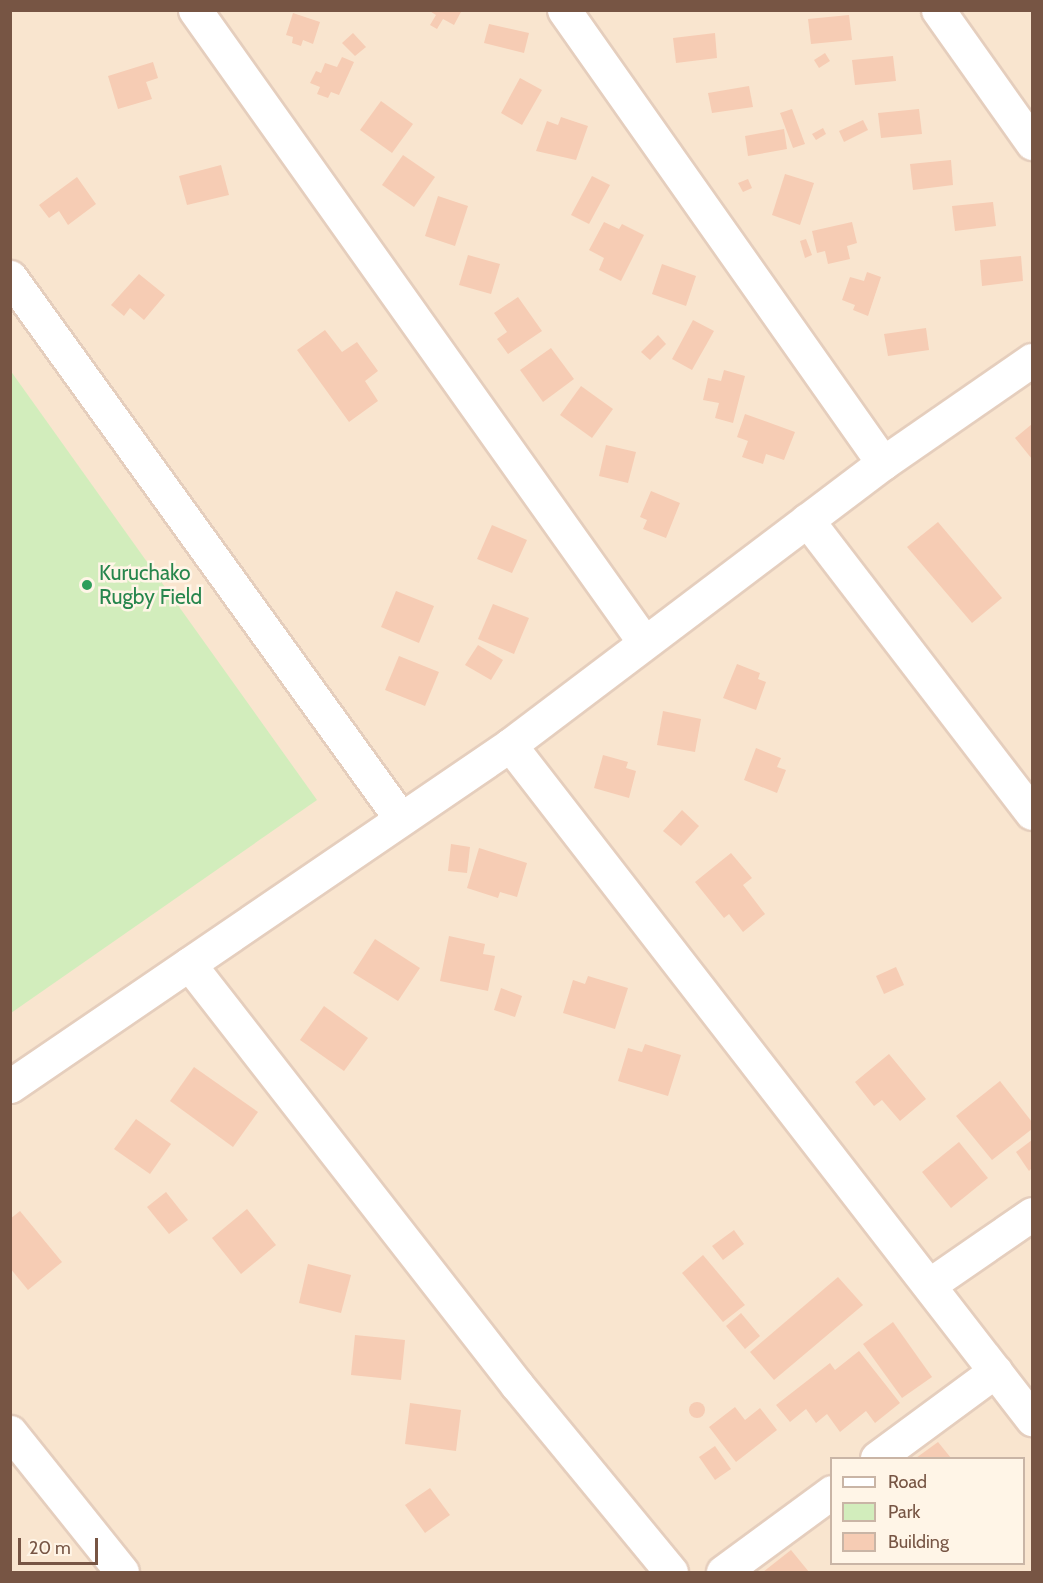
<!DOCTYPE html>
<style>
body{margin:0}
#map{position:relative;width:1043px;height:1583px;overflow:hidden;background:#fef1df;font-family:Cabin,sans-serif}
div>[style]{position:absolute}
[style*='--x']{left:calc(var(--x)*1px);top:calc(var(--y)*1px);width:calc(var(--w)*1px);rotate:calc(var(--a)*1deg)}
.residential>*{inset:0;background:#f9e5cf}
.green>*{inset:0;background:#d2edbc}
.building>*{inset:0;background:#f6ccb4}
.round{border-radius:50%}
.roads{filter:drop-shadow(2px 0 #e5cebd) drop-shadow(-2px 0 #e5cebd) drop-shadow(0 2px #e5cebd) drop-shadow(0 -2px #e5cebd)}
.minor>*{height:33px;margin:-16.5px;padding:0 16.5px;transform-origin:16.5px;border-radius:16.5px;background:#fff}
.dots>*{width:16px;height:16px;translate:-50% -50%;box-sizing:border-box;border:3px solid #fff5e7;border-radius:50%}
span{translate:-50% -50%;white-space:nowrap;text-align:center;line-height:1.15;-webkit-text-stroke:5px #fff5e7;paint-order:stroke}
.leisure-label{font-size:21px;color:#27864d}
.left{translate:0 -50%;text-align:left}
.frame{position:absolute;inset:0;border:12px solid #754;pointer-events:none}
.legend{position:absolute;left:830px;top:1457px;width:195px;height:108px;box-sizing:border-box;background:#fff5e7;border:2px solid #c9b5a6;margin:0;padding:8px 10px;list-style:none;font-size:18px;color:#754}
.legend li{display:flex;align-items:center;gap:12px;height:30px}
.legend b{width:30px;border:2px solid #c9b5a6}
.scale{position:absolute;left:18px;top:1538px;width:80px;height:27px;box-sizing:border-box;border:3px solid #754;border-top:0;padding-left:8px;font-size:18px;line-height:21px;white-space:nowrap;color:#754;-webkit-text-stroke:4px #fff5e7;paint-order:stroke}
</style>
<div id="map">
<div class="residential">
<i style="clip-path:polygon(evenodd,11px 11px,1032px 11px,1032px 1572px,11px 1572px,11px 11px,832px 1458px,1024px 1458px,1024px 1564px,832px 1564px,832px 1458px)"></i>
</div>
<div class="green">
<i style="clip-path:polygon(10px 370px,317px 800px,11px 1013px,10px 1013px)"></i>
</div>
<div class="building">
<i style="clip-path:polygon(428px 10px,462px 10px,454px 25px,443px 19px,437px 29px,430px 25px,436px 15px)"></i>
<i style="clip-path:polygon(293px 13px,320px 22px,313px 44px,303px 40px,301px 46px,292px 43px,293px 37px,286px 35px)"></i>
<i style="clip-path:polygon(849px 15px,852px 40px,811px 44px,808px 19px)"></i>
<i style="clip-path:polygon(489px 24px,529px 33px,524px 53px,484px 43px)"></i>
<i style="clip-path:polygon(353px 33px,366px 47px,355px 56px,342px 43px)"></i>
<i style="clip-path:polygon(715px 33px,717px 58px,676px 63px,673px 38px)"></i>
<i style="clip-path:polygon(825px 53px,830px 61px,819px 68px,814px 60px)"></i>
<i style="clip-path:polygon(893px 56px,896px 81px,855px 85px,852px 60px)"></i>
<i style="clip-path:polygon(342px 57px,354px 62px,339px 95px,331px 92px,328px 98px,317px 94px,320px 87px,310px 83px,316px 71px,321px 73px,325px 63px,337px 67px)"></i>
<i style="clip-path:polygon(153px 62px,158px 78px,146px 82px,152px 99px,118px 109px,108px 76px)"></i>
<i style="clip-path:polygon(520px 78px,542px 90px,522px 125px,501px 113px)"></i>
<i style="clip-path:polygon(749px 86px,753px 107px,712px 113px,708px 93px)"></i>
<i style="clip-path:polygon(381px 101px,413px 124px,392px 153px,360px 130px)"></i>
<i style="clip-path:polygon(792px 109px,805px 144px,793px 148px,780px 113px)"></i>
<i style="clip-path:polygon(919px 109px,922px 134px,881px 138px,878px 113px)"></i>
<i style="clip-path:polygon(561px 117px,588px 126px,576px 160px,536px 151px,547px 121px,558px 125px)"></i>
<i style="clip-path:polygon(863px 120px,868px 130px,844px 142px,839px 131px)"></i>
<i style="clip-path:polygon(823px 128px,826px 134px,816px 140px,812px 134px)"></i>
<i style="clip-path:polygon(784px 129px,787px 149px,748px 156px,745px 136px)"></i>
<i style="clip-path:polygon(403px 155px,435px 177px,414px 207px,382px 185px)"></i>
<i style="clip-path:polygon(951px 160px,953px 185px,913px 190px,910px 164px)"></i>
<i style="clip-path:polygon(221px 165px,229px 195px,187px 205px,179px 176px)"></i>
<i style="clip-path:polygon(785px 174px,814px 183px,800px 225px,772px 215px)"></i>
<i style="clip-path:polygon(592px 176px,610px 185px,589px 224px,571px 215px)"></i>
<i style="clip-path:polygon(77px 177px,96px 204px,68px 225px,59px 211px,49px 218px,39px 205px)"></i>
<i style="clip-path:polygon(748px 179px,752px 188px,743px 192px,738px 183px)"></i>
<i style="clip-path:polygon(438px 196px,468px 206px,455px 246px,425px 236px)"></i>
<i style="clip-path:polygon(993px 202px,996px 226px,955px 231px,952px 206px)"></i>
<i style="clip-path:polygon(604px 222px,619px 229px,622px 224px,644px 235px,621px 281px,599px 270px,604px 258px,589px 250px)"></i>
<i style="clip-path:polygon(852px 222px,857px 243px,847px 246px,850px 259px,828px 264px,825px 251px,817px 253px,812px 231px)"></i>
<i style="clip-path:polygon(806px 239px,812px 255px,805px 258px,800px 241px)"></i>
<i style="clip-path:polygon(468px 255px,500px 264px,491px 294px,459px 285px)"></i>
<i style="clip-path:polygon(1021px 256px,1023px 281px,982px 286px,980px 260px)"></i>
<i style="clip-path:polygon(662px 264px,696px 276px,686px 306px,652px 294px)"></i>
<i style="clip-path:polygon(867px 272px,881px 277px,868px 316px,853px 310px,855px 305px,842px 300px,850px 277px,864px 281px)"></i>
<i style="clip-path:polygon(139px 274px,165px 295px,144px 320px,130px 308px,124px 316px,111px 305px)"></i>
<i style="clip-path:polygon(518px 297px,542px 331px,508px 354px,497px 339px,507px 332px,494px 313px)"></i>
<i style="clip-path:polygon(693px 320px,714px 331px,692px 370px,672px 359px)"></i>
<i style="clip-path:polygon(926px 328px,929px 350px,888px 356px,884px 334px)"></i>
<i style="clip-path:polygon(325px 330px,342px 352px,357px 342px,378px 371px,365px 381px,378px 401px,349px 422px,297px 350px)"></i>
<i style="clip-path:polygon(658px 335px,666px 344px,650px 360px,641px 352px)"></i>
<i style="clip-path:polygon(551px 348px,574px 379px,543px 402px,520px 370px)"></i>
<i style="clip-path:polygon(724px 370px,745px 376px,733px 423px,715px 418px,719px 403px,703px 400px,708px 378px,721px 381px)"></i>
<i style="clip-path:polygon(581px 386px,613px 409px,592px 438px,560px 415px)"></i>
<i style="clip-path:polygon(745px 414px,795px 432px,784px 460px,766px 454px,763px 464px,742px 457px,748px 441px,737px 437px)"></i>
<i style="clip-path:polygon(1032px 424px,1032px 459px,1015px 438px)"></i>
<i style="clip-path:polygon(606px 445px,636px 452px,628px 483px,599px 476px)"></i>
<i style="clip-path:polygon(651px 491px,680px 503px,666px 538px,643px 529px,647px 520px,640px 517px)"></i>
<i style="clip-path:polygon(938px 522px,1002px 598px,972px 623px,907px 547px)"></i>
<i style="clip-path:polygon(492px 525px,527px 540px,512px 573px,477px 559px)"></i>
<i style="clip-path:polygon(396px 591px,434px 606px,419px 643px,381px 627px)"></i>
<i style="clip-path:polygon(493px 604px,529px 618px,514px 654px,478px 639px)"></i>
<i style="clip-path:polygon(478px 645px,503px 660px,491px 680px,465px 665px)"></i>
<i style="clip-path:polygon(399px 656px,439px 672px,425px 706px,385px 690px)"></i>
<i style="clip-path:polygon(737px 664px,760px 673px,758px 679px,766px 682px,756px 710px,723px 698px)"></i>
<i style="clip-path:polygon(663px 711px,701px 719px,695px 752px,657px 745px)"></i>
<i style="clip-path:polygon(756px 748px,781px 758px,777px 767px,786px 770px,777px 793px,744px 780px)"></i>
<i style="clip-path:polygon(603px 755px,628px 762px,626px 768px,636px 771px,629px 798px,594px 788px)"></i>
<i style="clip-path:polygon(682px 810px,699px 826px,681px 846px,663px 831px)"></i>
<i style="clip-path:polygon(451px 844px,470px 847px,467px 873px,448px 871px)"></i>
<i style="clip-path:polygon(479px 848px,527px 863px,517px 897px,500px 892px,498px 898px,467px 888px)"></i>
<i style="clip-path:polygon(731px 853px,752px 878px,743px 885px,765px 914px,743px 932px,729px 914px,724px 918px,695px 882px)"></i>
<i style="clip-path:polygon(449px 936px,485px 944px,483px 954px,495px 956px,488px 991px,440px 981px)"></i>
<i style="clip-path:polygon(375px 939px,420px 968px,398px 1001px,353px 973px)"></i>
<i style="clip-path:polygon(896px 967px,904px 985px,884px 994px,876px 976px)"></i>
<i style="clip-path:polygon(588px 976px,628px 988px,615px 1029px,563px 1013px,573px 980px,585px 984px)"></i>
<i style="clip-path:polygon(501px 988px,522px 996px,515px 1017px,494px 1010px)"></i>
<i style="clip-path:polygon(324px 1006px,368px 1038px,344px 1071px,300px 1040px)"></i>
<i style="clip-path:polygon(645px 1044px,681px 1055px,668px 1096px,618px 1081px,628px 1048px,642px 1052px)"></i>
<i style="clip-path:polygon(889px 1054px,926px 1099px,900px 1121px,882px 1100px,874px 1106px,855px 1082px)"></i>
<i style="clip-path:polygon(194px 1067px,258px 1112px,233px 1147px,170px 1101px)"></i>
<i style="clip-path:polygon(1000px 1081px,1032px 1122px,1032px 1129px,992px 1160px,956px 1116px)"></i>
<i style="clip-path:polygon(136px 1119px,171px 1144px,150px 1174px,114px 1149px)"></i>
<i style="clip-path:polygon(1032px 1140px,1032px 1168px,1029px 1171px,1016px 1152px)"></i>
<i style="clip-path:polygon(959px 1142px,988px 1178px,951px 1208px,922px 1172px)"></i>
<i style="clip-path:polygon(166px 1192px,188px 1220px,169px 1234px,147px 1207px)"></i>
<i style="clip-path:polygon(247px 1209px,276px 1245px,241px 1274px,212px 1238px)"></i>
<i style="clip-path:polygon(20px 1211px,62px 1262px,28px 1290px,10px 1268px,10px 1219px)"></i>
<i style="clip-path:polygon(734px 1230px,744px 1244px,723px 1260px,712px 1246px)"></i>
<i style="clip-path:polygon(703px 1255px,745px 1305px,723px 1322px,682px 1273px)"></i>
<i style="clip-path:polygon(308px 1264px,351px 1275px,341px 1313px,299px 1303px)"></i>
<i style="clip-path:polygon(838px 1277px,863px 1305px,774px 1380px,750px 1352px)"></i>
<i style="clip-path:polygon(741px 1313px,760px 1336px,745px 1349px,726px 1326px)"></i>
<i style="clip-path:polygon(893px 1322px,932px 1377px,902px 1398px,863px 1344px)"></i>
<i style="clip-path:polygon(355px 1335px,405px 1340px,401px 1380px,351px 1375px)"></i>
<i style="clip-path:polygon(859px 1351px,900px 1403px,875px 1423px,866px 1411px,840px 1432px,827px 1414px,816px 1423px,806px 1409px,790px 1422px,776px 1405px,830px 1363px,835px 1370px)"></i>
<i class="round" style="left:689px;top:1402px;width:16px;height:16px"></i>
<i style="clip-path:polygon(410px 1403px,461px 1410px,456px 1451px,405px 1444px)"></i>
<i style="clip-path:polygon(735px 1407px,745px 1420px,760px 1408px,777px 1430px,736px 1462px,709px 1427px)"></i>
<i style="clip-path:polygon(938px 1442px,951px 1458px,916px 1458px)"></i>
<i style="clip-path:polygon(715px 1446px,731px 1469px,715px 1480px,699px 1457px)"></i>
<i style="clip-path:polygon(430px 1488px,450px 1515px,425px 1533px,405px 1505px)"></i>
<i style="clip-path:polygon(791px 1550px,809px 1572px,763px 1572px)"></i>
</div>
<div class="roads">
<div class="minor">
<i style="--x:195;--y:10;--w:775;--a:54.61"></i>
<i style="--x:564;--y:10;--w:554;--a:54.85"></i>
<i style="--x:938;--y:10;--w:163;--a:54.7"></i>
<i style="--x:10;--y:277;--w:668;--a:54.19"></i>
<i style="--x:807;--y:520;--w:369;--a:52.5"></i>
<i style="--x:510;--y:745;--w:853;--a:52.24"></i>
<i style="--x:189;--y:964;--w:534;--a:52.08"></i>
<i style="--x:517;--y:1385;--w:242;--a:50.5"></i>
<i style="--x:10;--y:1086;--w:605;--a:-34.29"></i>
<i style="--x:510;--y:745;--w:468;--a:-37.1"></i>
<i style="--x:883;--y:463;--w:181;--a:-34.7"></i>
<i style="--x:929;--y:1285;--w:125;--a:-34.6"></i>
<i style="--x:10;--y:1432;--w:179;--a:51.3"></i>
<i style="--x:877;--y:1458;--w:147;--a:-36.4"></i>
<i style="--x:723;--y:1572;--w:135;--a:-36.3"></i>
</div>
</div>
<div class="dots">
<i style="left:87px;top:585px;background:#2e9e5b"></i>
</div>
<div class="leisure-label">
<span class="left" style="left:99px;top:585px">Kuruchako<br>Rugby Field</span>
</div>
<div class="frame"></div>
<ul class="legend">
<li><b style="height:8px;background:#fff"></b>Road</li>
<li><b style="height:16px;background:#d2edbc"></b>Park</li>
<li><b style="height:16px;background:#f6ccb4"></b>Building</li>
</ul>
<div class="scale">20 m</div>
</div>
